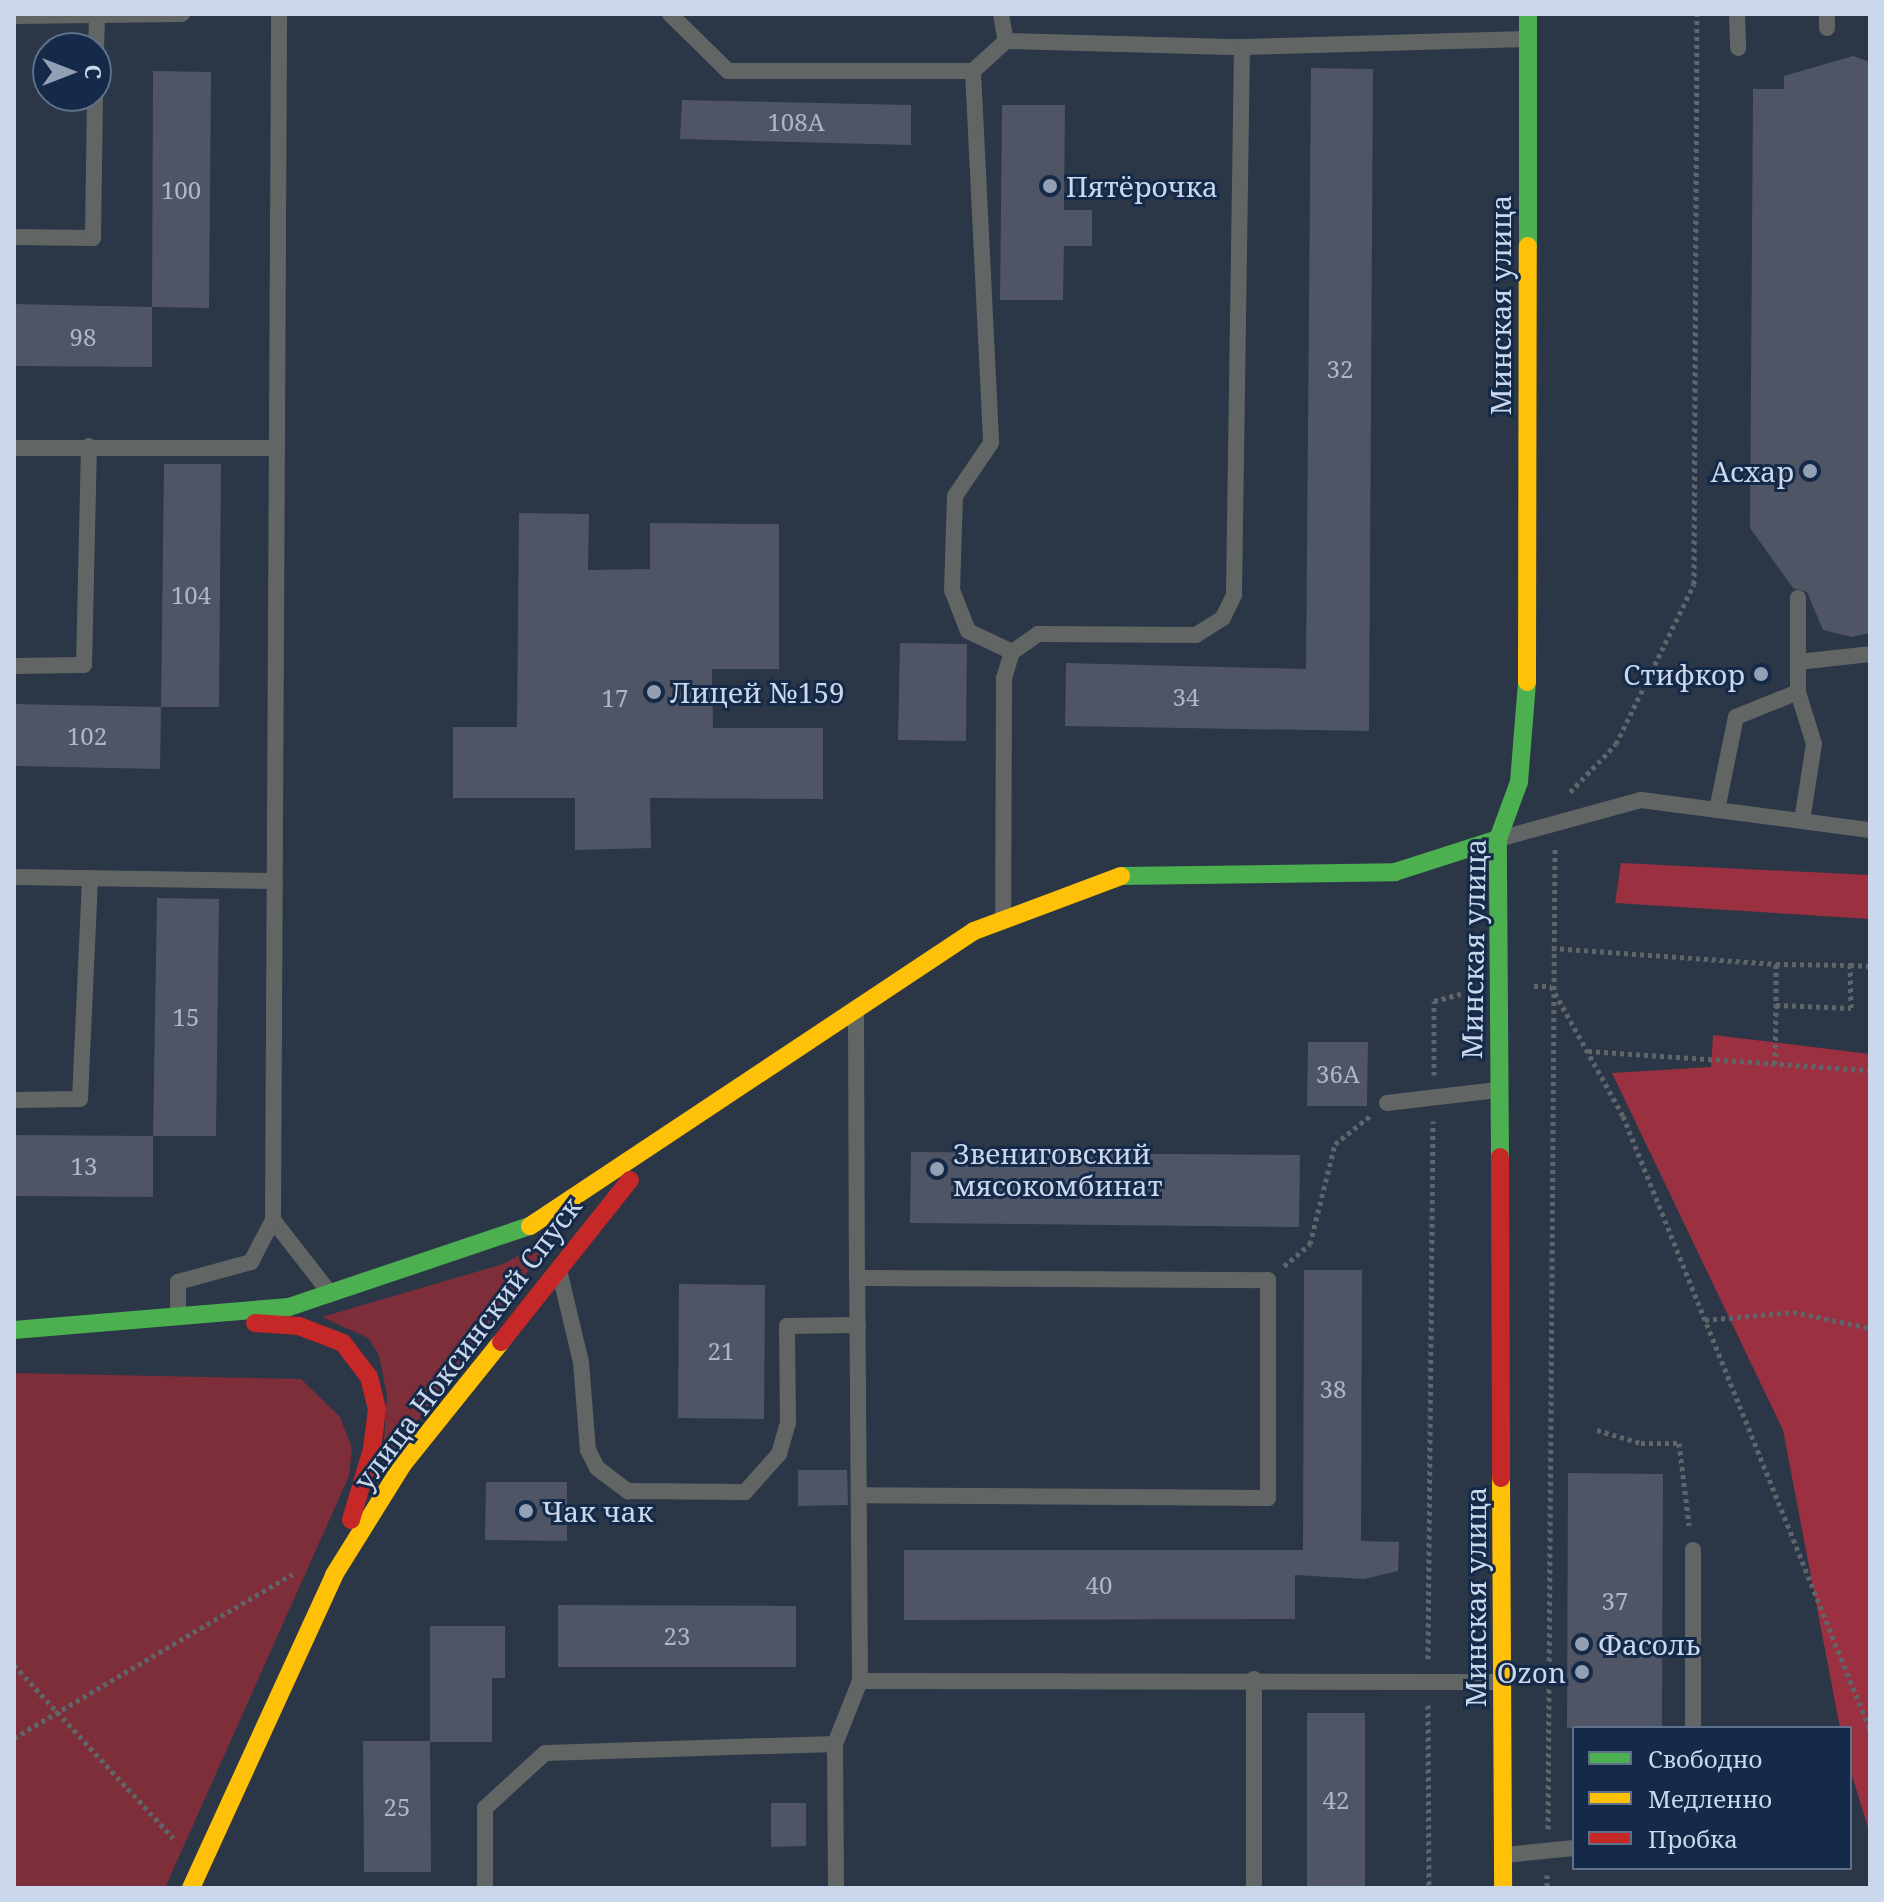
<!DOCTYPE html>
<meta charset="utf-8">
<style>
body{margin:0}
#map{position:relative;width:1884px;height:1902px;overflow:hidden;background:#2b3647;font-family:"Noto Serif",serif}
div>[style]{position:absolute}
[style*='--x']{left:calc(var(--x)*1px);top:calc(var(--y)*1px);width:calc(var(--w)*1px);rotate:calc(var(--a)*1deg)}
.green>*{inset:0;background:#7d2e39}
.forest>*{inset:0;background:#9b3041}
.building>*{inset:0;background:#4f5564}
.path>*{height:5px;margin-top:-2.5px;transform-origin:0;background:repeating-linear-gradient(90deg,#5f6568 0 4px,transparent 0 8px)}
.lane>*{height:16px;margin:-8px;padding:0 8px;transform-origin:8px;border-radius:8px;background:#616665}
.fast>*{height:18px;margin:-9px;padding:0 9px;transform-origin:9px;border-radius:9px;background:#4caf50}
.slow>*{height:18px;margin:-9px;padding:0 9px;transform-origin:9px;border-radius:9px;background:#ffc107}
.jam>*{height:18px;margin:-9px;padding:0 9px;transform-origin:9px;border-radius:9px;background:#c62828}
.dots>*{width:22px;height:22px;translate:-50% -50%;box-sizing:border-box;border:4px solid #152a48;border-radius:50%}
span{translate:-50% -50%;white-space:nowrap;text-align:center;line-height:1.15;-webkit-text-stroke:6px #152a48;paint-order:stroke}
.number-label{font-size:24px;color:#acb7ca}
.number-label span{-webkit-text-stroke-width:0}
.poi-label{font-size:28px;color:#cbd8ec}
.left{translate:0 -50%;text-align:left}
.right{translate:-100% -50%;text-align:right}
.street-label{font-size:28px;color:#cbd8ec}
.frame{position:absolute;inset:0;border:16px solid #cbd8ec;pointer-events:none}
.legend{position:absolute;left:1572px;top:1726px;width:280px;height:144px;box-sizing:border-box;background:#152a48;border:2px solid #5e708a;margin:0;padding:10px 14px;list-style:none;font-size:24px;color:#cbd8ec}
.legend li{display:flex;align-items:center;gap:16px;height:40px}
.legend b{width:40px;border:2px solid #5e708a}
.north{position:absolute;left:32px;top:32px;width:80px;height:80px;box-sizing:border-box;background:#152a48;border:2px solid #5e708a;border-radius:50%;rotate:90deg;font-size:22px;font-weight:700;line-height:32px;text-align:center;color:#cbd8ec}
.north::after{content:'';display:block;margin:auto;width:28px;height:36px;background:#939fb2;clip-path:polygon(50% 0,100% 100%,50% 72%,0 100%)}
</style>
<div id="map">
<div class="green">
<i style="clip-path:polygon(552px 1238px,382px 1472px,387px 1396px,379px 1355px,368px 1338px,322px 1317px,503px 1264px)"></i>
<i style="clip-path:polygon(14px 1373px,301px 1379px,340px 1417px,352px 1448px,349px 1476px,165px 1888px,14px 1888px)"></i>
</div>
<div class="forest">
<i style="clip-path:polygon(1621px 863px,1870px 875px,1870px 919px,1615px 903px)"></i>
<i style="clip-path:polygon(1713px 1035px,1870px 1054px,1870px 1834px,1850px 1769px,1850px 1728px,1840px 1728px,1783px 1430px,1612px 1073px,1711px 1067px)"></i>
</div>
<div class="building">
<i style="clip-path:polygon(1853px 56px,1870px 62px,1870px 633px,1852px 637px,1823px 630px,1807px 592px,1793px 588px,1750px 528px,1753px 89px,1784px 89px,1784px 76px)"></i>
<i style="clip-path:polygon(1311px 68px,1373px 69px,1369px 731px,1065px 726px,1066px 663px,1306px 669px)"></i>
<i style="clip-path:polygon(153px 71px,211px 72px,209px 308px,152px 307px)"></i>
<i style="clip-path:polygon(682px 100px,911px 105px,911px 145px,680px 139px)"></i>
<i style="clip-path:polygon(1002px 105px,1065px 105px,1064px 210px,1092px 210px,1092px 246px,1064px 246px,1063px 300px,1000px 300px)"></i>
<i style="clip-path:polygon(14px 304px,152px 307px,152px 367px,14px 366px)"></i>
<i style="clip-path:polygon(164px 464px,221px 464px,219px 707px,161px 707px)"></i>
<i style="clip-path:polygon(519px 513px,589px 514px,588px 570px,650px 569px,650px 523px,779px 524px,779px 669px,712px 669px,713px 728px,823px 728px,823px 799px,650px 798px,651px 848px,575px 850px,575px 798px,453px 798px,453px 727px,517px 727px)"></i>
<i style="clip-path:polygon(900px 643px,967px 644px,966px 741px,898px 740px)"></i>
<i style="clip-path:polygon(14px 704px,161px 707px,160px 769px,14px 766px)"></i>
<i style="clip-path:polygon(157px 898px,219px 899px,216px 1136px,153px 1136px)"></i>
<i style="clip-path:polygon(1308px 1042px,1368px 1042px,1367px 1106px,1307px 1106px)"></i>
<i style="clip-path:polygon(14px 1135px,153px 1136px,153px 1197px,14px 1196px)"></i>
<i style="clip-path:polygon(911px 1152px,1300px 1155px,1299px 1227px,910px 1223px)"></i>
<i style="clip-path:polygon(1304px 1270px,1362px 1270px,1361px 1541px,1399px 1542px,1398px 1571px,1364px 1579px,1295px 1575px,1295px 1619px,904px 1620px,904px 1550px,1303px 1550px)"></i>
<i style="clip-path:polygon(679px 1284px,765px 1285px,764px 1419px,678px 1418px)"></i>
<i style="clip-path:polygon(798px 1470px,847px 1470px,848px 1505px,798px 1506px)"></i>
<i style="clip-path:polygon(1568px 1473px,1663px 1474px,1662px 1728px,1567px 1728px)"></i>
<i style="clip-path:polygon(486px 1482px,567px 1482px,567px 1541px,485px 1540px)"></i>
<i style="clip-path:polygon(558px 1605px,796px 1606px,796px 1667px,558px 1667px)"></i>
<i style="clip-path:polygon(430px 1626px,505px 1626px,505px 1678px,492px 1678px,492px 1742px,430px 1742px,431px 1872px,364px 1872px,363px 1741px,430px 1741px)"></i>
<i style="clip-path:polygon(1307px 1713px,1365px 1713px,1365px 1888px,1307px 1888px)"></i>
<i style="clip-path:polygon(771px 1803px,806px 1803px,806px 1846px,771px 1847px)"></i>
</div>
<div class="path">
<i style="--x:1570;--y:792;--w:66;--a:-46.2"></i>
<i style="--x:1616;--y:744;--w:178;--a:-64"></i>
<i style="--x:1694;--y:584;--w:570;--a:-89.7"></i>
<i style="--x:1552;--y:948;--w:225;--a:4.1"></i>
<i style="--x:1776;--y:964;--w:41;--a:90"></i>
<i style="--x:1776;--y:1005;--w:75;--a:2.3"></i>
<i style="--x:1851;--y:1008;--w:43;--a:-91.3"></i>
<i style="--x:1850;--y:965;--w:20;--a:3"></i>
<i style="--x:1776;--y:964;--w:74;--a:0.8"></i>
<i style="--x:1534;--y:986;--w:17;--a:0"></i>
<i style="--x:1551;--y:986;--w:149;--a:61"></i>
<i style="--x:1623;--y:1116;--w:662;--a:68.09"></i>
<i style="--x:1588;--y:1051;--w:283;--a:3.9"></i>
<i style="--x:1775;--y:1064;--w:59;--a:-89"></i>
<i style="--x:1434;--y:1075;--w:74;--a:-90"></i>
<i style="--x:1434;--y:1001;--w:28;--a:-15"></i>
<i style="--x:1284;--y:1266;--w:34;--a:-40"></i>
<i style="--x:1310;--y:1244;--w:103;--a:-76"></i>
<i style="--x:1335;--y:1144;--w:45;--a:-38.7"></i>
<i style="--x:1705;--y:1320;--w:88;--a:-5.2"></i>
<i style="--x:1793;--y:1312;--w:79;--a:11.7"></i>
<i style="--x:1597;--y:1430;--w:46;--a:16.5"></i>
<i style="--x:1641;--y:1443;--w:38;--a:0"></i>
<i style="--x:1679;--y:1443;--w:83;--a:83"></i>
<i style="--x:1428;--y:1659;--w:538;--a:-89.47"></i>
<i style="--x:14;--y:1665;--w:235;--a:47.4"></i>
<i style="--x:1428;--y:1705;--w:183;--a:89.7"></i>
<i style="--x:14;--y:1738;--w:323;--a:-30.5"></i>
<i style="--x:1548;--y:1829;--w:982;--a:-89.59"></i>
<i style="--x:1547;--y:1875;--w:13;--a:90"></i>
</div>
<div class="lane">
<i style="--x:670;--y:14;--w:81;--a:44.5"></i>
<i style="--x:728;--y:71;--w:245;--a:0"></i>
<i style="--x:1001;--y:14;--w:27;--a:80"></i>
<i style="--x:1006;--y:41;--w:236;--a:1.5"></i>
<i style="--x:1242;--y:47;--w:548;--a:90.84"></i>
<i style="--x:1234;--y:595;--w:25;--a:116"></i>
<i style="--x:1223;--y:618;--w:32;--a:148"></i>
<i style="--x:1196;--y:635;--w:158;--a:-179.6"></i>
<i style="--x:1038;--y:634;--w:32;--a:145"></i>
<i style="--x:1012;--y:652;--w:27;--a:107"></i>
<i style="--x:1004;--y:678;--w:236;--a:90.2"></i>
<i style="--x:1737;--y:14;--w:34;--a:88"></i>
<i style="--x:1827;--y:14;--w:14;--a:90"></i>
<i style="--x:14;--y:16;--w:168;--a:-0.7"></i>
<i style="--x:1006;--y:41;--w:45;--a:137.7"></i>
<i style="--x:973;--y:71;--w:372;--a:87.2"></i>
<i style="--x:991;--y:443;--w:64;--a:124.2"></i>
<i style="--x:955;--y:496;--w:94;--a:91.8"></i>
<i style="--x:952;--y:590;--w:44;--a:68.7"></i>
<i style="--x:968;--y:631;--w:49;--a:25.5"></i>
<i style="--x:1242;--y:47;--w:286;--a:-1.6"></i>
<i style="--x:96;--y:48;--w:32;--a:-88"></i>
<i style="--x:14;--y:237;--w:79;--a:0.7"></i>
<i style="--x:93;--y:238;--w:142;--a:-89.2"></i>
<i style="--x:14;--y:448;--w:263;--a:0"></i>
<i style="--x:1798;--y:598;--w:94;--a:90"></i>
<i style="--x:1798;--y:662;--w:72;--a:-6.3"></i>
<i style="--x:14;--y:666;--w:70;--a:-0.8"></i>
<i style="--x:84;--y:665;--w:219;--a:-88.7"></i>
<i style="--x:1717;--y:810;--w:95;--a:-78.5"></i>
<i style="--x:1736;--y:717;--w:67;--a:-22"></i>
<i style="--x:1798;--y:692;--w:54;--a:72.9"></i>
<i style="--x:1814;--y:744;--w:78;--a:98.9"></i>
<i style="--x:1502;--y:838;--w:144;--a:-15.3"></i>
<i style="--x:1641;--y:800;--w:231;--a:7.5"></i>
<i style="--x:14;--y:877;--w:261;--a:0.9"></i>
<i style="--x:856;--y:1013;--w:265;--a:89.8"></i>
<i style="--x:857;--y:1278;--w:411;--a:0.3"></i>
<i style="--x:1268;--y:1280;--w:218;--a:90"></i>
<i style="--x:1268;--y:1498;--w:408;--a:-179.6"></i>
<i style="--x:14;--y:1100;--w:66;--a:-0.9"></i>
<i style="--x:80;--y:1099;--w:221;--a:-87.4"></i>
<i style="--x:1387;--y:1103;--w:111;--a:-6.7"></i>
<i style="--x:273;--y:1220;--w:91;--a:52.1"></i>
<i style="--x:560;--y:1274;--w:90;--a:76.6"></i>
<i style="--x:581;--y:1362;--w:88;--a:85.5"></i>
<i style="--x:588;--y:1450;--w:20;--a:63"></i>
<i style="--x:597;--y:1468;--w:39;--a:37"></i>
<i style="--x:628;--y:1491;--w:117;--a:0.5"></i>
<i style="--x:745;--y:1492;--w:51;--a:-48.2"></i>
<i style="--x:779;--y:1454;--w:32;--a:-74"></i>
<i style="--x:788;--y:1423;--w:97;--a:-90.6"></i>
<i style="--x:787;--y:1326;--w:71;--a:-0.8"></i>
<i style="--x:178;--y:1316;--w:34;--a:-90"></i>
<i style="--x:178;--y:1282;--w:76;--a:-15.3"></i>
<i style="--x:251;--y:1262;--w:47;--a:-62.4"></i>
<i style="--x:273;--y:1220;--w:1206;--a:-89.71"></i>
<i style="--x:1693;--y:1550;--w:178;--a:90"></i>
<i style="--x:1254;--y:1679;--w:209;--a:90"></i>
<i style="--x:860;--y:1681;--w:643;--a:0.09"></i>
<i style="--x:1505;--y:1855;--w:69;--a:-5.8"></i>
<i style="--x:485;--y:1888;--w:80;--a:-90"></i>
<i style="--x:485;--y:1808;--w:81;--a:-42.5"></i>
<i style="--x:545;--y:1753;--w:290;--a:-1.8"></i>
<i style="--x:836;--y:1888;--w:144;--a:-90.4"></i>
<i style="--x:835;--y:1744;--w:68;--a:-68.4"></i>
<i style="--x:860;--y:1681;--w:403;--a:-90.4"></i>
</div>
<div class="fast">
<i style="--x:1528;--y:246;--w:232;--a:-90"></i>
<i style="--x:1121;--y:876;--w:274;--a:-0.8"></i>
<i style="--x:1395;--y:872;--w:108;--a:-17.8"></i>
<i style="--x:1500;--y:1157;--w:318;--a:-90.4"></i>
<i style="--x:1498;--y:839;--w:61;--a:-69.8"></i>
<i style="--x:1519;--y:782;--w:100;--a:-85.4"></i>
<i style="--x:14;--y:1330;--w:276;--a:-4.8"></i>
<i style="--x:289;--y:1307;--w:254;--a:-18.6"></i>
</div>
<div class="slow">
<i style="--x:1527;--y:682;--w:436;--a:-89.9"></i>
<i style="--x:530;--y:1226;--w:533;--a:-33.6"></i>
<i style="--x:974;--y:931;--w:157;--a:-20.5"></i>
<i style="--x:1501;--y:1478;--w:410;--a:89.7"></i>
<i style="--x:191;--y:1888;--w:344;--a:-65.4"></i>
<i style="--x:334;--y:1575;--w:131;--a:-58.1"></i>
<i style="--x:403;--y:1464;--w:156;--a:-51.2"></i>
</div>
<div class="jam">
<i style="--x:1500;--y:1157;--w:321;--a:89.8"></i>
<i style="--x:255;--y:1323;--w:44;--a:3.9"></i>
<i style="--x:299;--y:1326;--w:47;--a:21.1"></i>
<i style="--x:343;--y:1343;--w:43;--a:52.6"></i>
<i style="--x:369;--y:1377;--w:33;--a:76"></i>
<i style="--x:377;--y:1409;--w:40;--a:97.1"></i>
<i style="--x:372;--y:1449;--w:74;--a:106.5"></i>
<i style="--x:501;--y:1342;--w:207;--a:-51.5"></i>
</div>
<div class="dots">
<i style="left:1050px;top:186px;background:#939fb2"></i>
<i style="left:1810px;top:471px;background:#939fb2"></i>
<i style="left:1761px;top:674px;background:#939fb2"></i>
<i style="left:654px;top:692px;background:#939fb2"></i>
<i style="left:937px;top:1169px;background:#939fb2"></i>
<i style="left:526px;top:1511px;background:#939fb2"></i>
<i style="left:1582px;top:1644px;background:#939fb2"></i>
<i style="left:1582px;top:1672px;background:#939fb2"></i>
</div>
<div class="number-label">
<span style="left:796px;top:122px">108А</span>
<span style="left:181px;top:190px">100</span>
<span style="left:83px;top:337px">98</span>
<span style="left:1340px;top:369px">32</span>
<span style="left:191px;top:595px">104</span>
<span style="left:1186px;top:697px">34</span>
<span style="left:615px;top:698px">17</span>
<span style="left:87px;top:736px">102</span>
<span style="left:186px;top:1017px">15</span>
<span style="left:1338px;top:1074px">36А</span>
<span style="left:84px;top:1166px">13</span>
<span style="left:721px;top:1351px">21</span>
<span style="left:1333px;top:1389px">38</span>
<span style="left:1099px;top:1585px">40</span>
<span style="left:1615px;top:1601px">37</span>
<span style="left:677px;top:1636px">23</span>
<span style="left:1336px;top:1800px">42</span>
<span style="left:397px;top:1807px">25</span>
</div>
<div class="poi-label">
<span class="left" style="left:1066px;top:186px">Пятёрочка</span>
<span class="right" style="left:1794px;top:471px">Асхар</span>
<span class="right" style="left:1745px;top:674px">Стифкор</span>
<span class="left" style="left:670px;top:692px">Лицей №159</span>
<span class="left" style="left:953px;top:1169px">Звениговский<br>мясокомбинат</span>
<span class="left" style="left:542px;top:1511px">Чак чак</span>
<span class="left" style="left:1598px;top:1644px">Фасоль</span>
<span class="right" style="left:1566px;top:1672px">Ozon</span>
</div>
<div class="street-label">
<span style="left:1500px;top:305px;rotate:-90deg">Минская улица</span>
<span style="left:1473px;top:949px;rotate:-89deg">Минская улица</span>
<span style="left:467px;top:1343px;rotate:-53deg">улица Ноксинский Спуск</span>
<span style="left:1475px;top:1597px;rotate:-90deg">Минская улица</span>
</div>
<div class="frame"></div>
<ul class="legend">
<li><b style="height:10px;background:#4caf50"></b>Свободно</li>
<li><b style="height:10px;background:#ffc107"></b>Медленно</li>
<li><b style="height:10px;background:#c62828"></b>Пробка</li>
</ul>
<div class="north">С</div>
</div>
